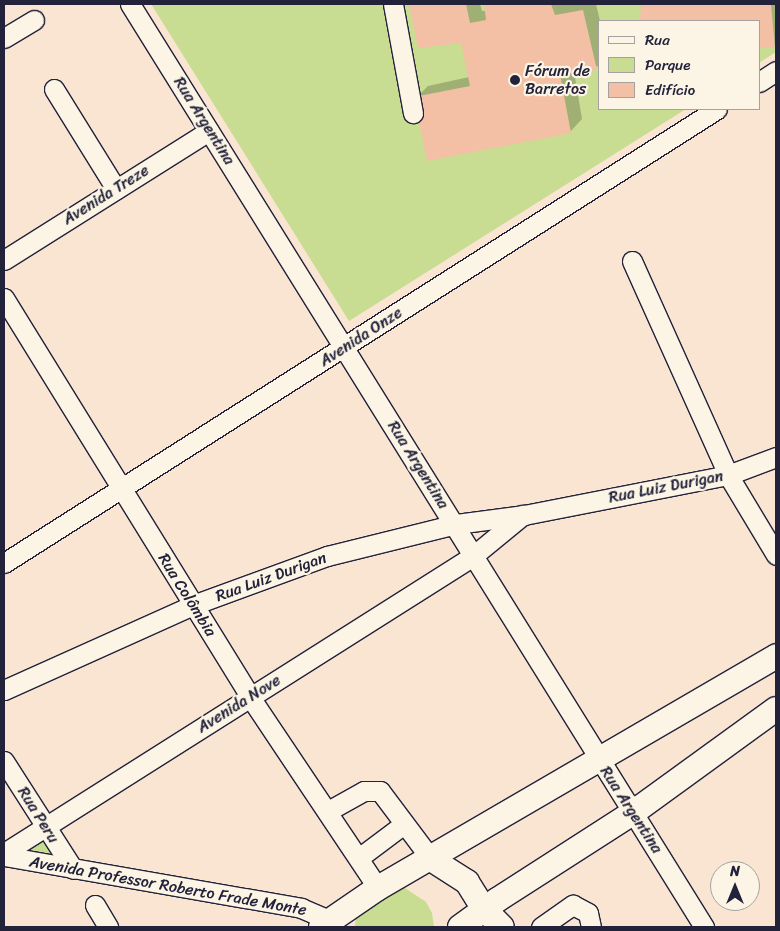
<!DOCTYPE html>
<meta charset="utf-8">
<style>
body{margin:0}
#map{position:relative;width:780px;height:931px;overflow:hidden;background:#f9e5d2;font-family:Sriracha,sans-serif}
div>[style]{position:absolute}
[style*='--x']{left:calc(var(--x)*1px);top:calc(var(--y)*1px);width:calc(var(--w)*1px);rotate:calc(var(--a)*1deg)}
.green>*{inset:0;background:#c8dd92}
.shadow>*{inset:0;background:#0003}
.building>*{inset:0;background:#f3bfa5}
.roads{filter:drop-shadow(1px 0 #22223b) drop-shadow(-1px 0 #22223b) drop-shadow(0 1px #22223b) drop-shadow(0 -1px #22223b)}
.minor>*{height:19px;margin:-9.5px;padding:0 9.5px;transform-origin:9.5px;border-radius:9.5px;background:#fcf5e5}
.major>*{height:24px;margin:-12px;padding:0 12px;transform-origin:12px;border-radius:12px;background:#fcf5e5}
.dots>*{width:14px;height:14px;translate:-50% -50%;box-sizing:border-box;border:2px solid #fcf5e5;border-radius:50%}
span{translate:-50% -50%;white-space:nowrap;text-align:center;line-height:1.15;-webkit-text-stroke:4.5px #fcf5e5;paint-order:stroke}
.poi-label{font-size:16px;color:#22223b}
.left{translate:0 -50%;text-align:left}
.street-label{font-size:16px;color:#22223b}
.frame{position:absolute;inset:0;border:5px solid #22223b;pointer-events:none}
.legend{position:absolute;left:598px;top:20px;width:162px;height:90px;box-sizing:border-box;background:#fcf5e5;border:1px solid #a5a1a1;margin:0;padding:6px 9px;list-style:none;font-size:15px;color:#22223b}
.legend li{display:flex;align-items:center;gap:10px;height:25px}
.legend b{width:25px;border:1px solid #a5a1a1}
.north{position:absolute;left:710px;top:861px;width:50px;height:50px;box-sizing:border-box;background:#fcf5e5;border:1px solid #a5a1a1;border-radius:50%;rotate:0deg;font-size:14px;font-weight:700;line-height:20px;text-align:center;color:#22223b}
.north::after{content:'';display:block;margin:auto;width:18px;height:22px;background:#22223b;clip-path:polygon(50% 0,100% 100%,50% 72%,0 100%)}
</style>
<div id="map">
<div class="green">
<i style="clip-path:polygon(151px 4px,776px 4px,776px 52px,759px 63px,759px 21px,599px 21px,599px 109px,686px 109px,349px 321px)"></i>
<i style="clip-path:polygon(43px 836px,57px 859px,19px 852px)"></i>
<i style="clip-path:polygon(393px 887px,405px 888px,426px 902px,432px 913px,434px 927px,355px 927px,356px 917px)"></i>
</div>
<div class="shadow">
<i style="clip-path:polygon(411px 4px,480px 4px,482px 11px,486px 11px,485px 4px,596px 4px,600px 21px,599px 66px,574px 71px,582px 119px,570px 132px,416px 98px,428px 86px,469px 77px,462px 42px,419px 47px)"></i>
<i style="clip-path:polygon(642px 4px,776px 4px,776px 45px,759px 47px,759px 21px,642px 21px)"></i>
</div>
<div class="building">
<i style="clip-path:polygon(409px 4px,466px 4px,470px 23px,486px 20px,484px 4px,551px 4px,555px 15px,583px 10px,597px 70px,560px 74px,571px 133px,427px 161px,414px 97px,470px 86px,461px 43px,418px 48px)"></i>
<i style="clip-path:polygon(641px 4px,771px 4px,775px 48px,759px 48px,759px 21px,640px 21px)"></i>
</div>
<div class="roads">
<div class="minor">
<i style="--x:130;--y:4;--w:1087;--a:58.12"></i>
<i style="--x:393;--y:4;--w:111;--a:79.6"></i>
<i style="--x:4;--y:38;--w:35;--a:-31"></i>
<i style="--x:759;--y:82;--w:20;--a:-33"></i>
<i style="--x:54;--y:89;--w:118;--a:58.2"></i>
<i style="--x:4;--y:260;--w:242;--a:-32.2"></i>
<i style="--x:632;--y:261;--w:235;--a:65.8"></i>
<i style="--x:728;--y:475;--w:93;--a:59"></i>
<i style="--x:4;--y:298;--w:469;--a:58.3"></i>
<i style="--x:250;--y:697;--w:230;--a:56.2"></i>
<i style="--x:4;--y:563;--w:845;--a:-32.49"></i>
<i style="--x:4;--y:690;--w:207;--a:-24.2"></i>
<i style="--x:193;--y:605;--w:143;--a:-20.1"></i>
<i style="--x:327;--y:556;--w:133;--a:-13.9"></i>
<i style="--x:456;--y:524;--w:69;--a:-7.5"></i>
<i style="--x:524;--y:515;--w:208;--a:-11.1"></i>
<i style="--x:728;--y:475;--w:51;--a:-20.6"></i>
<i style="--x:4;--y:761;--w:128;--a:57.4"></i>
<i style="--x:328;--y:811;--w:41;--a:-29.1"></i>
<i style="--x:364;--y:791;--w:16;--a:0"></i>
<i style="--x:380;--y:791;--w:85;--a:53.1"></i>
<i style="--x:4;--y:853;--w:555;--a:-32.34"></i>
<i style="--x:473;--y:556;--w:65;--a:-39.4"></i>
<i style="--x:4;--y:856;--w:302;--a:9.9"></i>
<i style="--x:301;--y:908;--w:33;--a:23"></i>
<i style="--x:360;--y:857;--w:55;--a:-36.9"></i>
<i style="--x:95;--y:905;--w:26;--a:59"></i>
<i style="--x:541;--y:927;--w:39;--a:-35"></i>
<i style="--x:573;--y:905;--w:17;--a:28"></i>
<i style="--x:588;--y:913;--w:14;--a:78"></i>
</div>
<div class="major">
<i style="--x:431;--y:859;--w:43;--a:32.6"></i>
<i style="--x:467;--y:882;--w:32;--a:58"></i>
<i style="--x:484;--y:909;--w:25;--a:45"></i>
<i style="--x:321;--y:927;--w:69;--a:-34.4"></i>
<i style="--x:378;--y:888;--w:461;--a:-30.2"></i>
<i style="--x:460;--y:927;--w:46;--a:-36.1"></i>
<i style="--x:497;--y:900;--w:163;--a:-32.7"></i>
<i style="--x:634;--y:812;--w:175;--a:-36"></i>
</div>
</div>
<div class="dots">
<i style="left:515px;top:80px;background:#22223b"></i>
</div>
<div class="poi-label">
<span class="left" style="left:525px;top:80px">Fórum de<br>Barretos</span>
</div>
<div class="street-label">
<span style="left:204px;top:121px;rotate:58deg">Rua Argentina</span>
<span style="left:106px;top:195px;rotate:-32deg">Avenida Treze</span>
<span style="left:361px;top:337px;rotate:-33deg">Avenida Onze</span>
<span style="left:418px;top:465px;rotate:58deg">Rua Argentina</span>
<span style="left:666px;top:487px;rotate:-11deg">Rua Luiz Durigan</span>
<span style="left:271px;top:577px;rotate:-20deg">Rua Luiz Durigan</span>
<span style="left:187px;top:595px;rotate:58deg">Rua Colômbia</span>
<span style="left:239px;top:704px;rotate:-32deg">Avenida Nove</span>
<span style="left:631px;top:810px;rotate:57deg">Rua Argentina</span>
<span style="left:38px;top:815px;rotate:58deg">Rua Peru</span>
<span style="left:168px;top:886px;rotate:10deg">Avenida Professor Roberto Frade Monte</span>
</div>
<div class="frame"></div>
<ul class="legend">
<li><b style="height:6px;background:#fcf5e5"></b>Rua</li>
<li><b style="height:14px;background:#c8dd92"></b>Parque</li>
<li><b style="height:14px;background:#f3bfa5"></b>Edifício</li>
</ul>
<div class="north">N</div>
</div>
